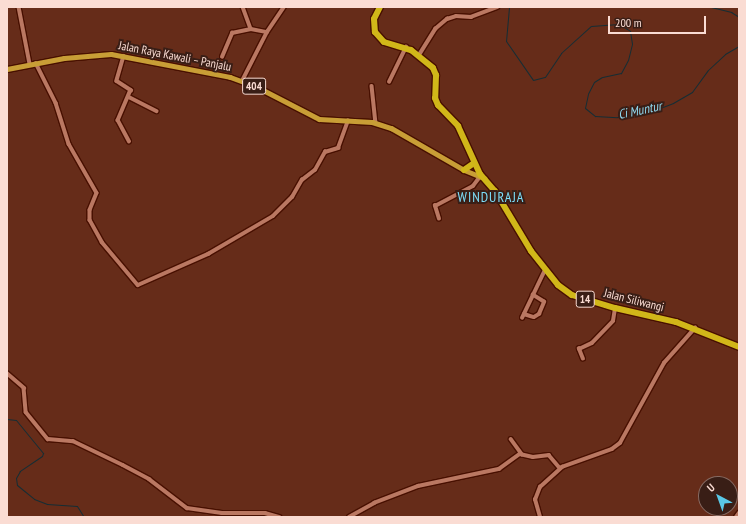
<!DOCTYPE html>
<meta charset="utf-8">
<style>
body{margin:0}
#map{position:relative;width:746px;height:524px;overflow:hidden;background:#662c19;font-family:"PT Sans Narrow",sans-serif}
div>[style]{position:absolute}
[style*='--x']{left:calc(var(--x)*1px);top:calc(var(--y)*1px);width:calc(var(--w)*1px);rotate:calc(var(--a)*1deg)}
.stream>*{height:1px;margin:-0.5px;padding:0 0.5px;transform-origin:0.5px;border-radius:0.5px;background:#152e35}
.roads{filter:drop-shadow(1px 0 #481000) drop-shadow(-1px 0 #481000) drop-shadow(0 1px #481000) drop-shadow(0 -1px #481000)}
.street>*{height:3.5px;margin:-1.75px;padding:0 1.75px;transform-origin:1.75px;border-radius:1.75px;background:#ba7862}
.primary>*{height:5px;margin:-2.5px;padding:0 2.5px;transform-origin:2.5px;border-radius:2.5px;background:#c89e36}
.highway>*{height:6px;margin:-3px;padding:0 3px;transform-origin:3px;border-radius:3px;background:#d1b719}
span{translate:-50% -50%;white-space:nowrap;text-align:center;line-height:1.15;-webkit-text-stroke:4px #391e16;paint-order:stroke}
.shield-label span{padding:1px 3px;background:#391e16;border:1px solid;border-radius:3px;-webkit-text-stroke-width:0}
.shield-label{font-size:11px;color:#fadcd3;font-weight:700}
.street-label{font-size:12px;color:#fadcd3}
.water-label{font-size:13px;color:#90d9ef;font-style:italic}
.quarter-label{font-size:14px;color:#7cdefa;letter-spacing:1px}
.frame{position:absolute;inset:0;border:8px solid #fadcd3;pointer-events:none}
.north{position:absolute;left:698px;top:476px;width:40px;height:40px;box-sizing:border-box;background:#391e16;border:1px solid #866a62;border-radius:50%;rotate:319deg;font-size:11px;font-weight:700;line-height:16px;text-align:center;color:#fadcd3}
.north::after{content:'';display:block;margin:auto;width:14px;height:18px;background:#5ac8e6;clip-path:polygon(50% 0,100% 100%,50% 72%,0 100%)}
.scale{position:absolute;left:608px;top:16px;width:98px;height:18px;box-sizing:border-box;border:2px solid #fadcd3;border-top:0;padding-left:5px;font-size:12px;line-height:14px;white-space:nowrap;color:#fadcd3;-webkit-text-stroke:3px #391e16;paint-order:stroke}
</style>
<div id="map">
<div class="stream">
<i style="--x:431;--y:7;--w:11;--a:0"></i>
<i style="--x:509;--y:7;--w:34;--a:95"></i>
<i style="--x:506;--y:41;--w:47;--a:55.3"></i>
<i style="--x:533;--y:80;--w:12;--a:-14"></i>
<i style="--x:545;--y:77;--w:29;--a:-56"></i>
<i style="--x:561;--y:53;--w:40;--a:-42"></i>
<i style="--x:591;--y:26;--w:28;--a:-4"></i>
<i style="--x:619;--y:24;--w:13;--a:32"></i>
<i style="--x:630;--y:31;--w:13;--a:81"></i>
<i style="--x:632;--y:44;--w:16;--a:104"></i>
<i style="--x:628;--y:60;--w:15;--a:118"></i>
<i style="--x:621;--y:73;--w:19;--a:168"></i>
<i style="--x:602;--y:77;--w:9;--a:148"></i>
<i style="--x:594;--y:82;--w:13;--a:117"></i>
<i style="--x:588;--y:94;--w:14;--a:102"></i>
<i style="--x:585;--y:108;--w:13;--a:39"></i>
<i style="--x:595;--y:116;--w:22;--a:3"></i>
<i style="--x:617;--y:117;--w:30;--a:-8"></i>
<i style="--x:647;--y:113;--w:28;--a:-21"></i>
<i style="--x:673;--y:103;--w:22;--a:-30"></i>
<i style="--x:692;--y:92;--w:27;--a:-54"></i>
<i style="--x:708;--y:70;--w:23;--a:-43"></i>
<i style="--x:725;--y:54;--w:16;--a:-30"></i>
<i style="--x:711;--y:7;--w:21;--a:14"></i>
<i style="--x:731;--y:12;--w:9;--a:32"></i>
<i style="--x:7;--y:419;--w:9;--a:6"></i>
<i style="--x:16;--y:420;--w:43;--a:50.7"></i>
<i style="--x:43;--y:453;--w:3;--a:108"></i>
<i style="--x:42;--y:456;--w:27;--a:146"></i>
<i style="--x:20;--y:471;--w:8;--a:120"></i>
<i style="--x:16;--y:478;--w:7;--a:82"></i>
<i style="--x:17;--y:485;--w:22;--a:39"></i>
<i style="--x:34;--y:499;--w:14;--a:21"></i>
<i style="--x:47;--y:504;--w:30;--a:4"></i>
<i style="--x:77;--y:506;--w:13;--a:58"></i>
</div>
<div class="roads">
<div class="street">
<i style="--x:19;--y:7;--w:58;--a:79.1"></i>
<i style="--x:243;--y:7;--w:23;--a:70"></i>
<i style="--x:419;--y:55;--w:31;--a:-58"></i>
<i style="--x:435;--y:29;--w:16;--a:-40"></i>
<i style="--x:447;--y:19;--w:9;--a:-18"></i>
<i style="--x:456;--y:16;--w:15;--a:4"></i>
<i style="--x:471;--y:17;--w:28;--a:-21"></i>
<i style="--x:124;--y:56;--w:26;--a:106"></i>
<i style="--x:117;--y:81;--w:17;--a:33"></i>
<i style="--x:131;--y:90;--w:33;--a:113"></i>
<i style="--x:118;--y:120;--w:24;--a:62"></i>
<i style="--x:222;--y:57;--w:26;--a:-67"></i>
<i style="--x:232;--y:33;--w:19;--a:-12"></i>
<i style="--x:251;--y:29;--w:16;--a:11"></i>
<i style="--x:36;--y:63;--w:45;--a:63.4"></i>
<i style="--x:56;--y:103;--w:43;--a:72.4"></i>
<i style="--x:69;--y:144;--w:56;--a:60.3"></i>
<i style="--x:97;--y:193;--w:18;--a:112"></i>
<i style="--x:90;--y:210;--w:10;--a:90"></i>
<i style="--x:90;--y:220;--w:25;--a:61"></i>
<i style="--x:102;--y:242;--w:56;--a:50.1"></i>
<i style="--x:138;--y:285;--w:77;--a:-23.9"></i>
<i style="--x:208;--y:254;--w:75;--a:-30.3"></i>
<i style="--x:273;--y:216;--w:27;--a:-45"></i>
<i style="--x:292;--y:197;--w:20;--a:-60"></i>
<i style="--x:302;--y:180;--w:16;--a:-38"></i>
<i style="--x:315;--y:170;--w:21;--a:-61"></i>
<i style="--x:325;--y:152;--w:14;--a:-17"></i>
<i style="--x:338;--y:148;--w:29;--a:-70"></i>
<i style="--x:242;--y:81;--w:55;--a:-63"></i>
<i style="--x:267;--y:32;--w:30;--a:-56"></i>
<i style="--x:389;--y:82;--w:39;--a:-64"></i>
<i style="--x:372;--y:86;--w:37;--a:84"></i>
<i style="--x:129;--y:97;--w:31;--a:27"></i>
<i style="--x:439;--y:219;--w:14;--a:-107"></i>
<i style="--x:435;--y:206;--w:43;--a:-27.8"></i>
<i style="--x:473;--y:186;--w:10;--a:-53"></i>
<i style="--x:524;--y:314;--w:10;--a:17"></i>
<i style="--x:534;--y:317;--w:6;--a:-31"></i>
<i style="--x:539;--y:314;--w:13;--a:-67"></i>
<i style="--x:544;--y:302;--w:13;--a:-148"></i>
<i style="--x:522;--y:318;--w:53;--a:-64.4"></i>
<i style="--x:583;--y:359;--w:11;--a:-112"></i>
<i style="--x:579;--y:349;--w:14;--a:-25"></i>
<i style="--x:592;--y:343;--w:30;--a:-46"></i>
<i style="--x:613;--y:321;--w:13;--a:-81"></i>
<i style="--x:7;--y:373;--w:23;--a:41"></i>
<i style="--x:24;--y:388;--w:24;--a:85"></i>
<i style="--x:26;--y:412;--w:35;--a:51"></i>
<i style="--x:48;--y:439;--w:25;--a:5"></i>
<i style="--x:73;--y:441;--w:55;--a:25.6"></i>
<i style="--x:123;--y:465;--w:30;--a:28"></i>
<i style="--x:149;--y:479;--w:48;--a:37.3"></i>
<i style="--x:187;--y:508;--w:35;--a:8"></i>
<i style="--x:222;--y:513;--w:43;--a:0"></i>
<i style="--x:265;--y:513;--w:15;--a:16"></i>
<i style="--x:511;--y:439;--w:19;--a:54"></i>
<i style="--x:349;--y:517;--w:29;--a:-29"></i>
<i style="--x:374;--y:503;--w:47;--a:-21.1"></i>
<i style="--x:418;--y:486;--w:83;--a:-11.9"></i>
<i style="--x:499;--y:469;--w:26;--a:-36"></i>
<i style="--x:520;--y:454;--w:13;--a:13"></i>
<i style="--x:533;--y:457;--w:16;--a:-7"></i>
<i style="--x:549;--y:455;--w:17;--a:50"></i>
<i style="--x:540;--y:517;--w:18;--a:-106"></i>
<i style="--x:535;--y:500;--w:14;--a:-69"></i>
<i style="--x:540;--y:487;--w:30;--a:-42"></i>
<i style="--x:562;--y:467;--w:53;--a:-19.8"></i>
<i style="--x:612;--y:449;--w:10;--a:-37"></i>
<i style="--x:620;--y:443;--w:91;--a:-61.2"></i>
<i style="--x:664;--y:363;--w:47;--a:-48.5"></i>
<i style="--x:736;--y:517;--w:5;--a:-53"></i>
</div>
<div class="primary">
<i style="--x:7;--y:69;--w:58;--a:-10.9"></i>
<i style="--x:64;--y:58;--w:47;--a:-4.9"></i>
<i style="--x:111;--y:54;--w:121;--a:10.9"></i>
<i style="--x:230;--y:77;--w:27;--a:20"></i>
<i style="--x:255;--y:86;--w:72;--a:27.3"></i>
<i style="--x:319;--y:119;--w:53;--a:3.2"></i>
<i style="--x:372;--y:122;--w:20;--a:18"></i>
<i style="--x:391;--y:128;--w:84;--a:29.9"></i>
<i style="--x:464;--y:170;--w:22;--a:22"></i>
</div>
<div class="highway">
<i style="--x:380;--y:7;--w:13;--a:117"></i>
<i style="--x:374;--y:19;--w:13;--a:86"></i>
<i style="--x:375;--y:32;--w:13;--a:48"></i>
<i style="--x:384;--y:42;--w:28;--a:17"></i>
<i style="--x:411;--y:50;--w:28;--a:39"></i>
<i style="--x:433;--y:68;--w:8;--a:67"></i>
<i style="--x:436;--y:75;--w:23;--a:92"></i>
<i style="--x:435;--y:98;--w:8;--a:67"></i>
<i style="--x:438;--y:105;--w:29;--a:46"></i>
<i style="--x:458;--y:126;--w:53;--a:65.4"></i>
<i style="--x:480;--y:174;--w:23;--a:49"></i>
<i style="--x:495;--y:191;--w:70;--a:59"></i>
<i style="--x:531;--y:251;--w:43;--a:51.5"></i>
<i style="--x:558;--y:285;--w:17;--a:36"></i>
<i style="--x:572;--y:295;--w:45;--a:16.8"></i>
<i style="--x:615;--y:308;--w:63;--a:12.9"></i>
<i style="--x:676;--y:322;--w:68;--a:21.6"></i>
<i style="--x:464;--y:170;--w:12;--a:-35"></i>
</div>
</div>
<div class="shield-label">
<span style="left:254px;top:86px">404</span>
<span style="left:585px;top:299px">14</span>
</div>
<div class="street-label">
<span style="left:175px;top:56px;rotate:11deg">Jalan Raya Kawali – Panjalu</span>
<span style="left:634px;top:300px;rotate:14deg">Jalan Siliwangi</span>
</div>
<div class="water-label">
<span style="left:640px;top:111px;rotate:-12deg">Ci Muntur</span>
</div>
<div class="quarter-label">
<span style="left:491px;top:197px">WINDURAJA</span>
</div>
<div class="frame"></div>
<div class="north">U</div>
<div class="scale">200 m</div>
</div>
